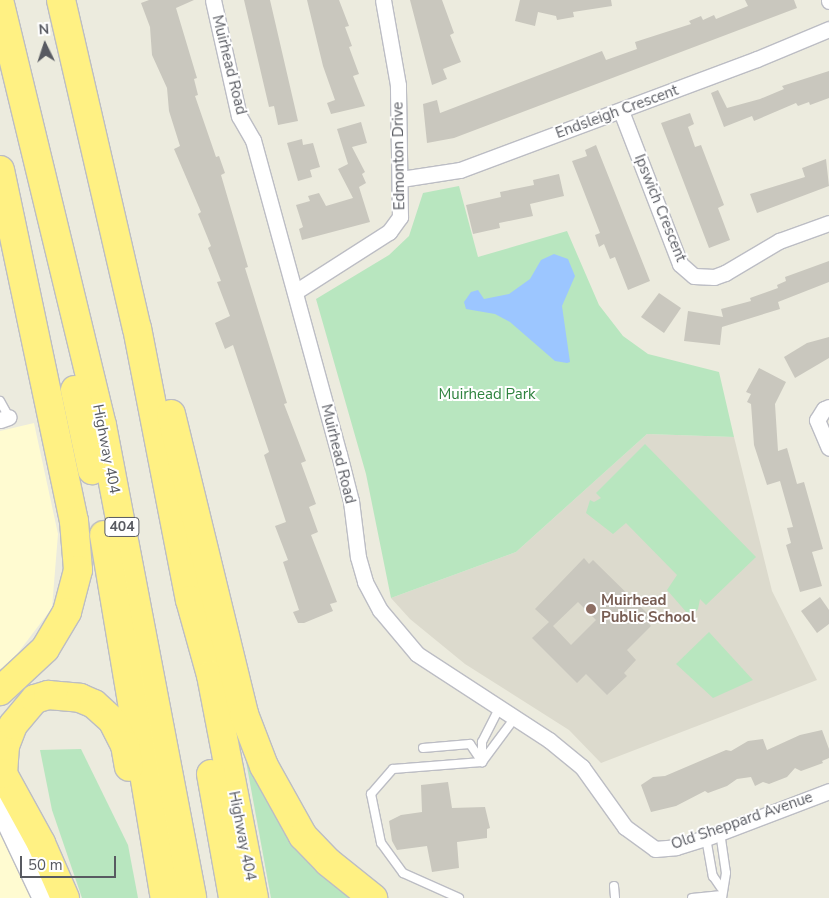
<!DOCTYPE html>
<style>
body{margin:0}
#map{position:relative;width:829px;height:898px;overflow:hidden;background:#ecebde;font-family:"Nunito Sans",sans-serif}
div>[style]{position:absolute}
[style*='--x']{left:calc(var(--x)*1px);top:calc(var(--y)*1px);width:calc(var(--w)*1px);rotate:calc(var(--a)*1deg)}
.commercial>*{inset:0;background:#fffbd1}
.education>*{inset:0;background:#dcdacd}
.green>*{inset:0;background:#b8e6bf}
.water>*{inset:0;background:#9cc6ff}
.building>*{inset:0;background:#c9c7be}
.roads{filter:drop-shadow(1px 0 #bcbdc4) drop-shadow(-1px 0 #bcbdc4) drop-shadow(0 1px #bcbdc4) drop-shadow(0 -1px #bcbdc4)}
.lane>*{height:8px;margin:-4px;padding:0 4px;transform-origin:4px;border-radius:4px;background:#fff}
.street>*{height:15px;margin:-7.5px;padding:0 7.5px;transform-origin:7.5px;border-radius:7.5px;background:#fff}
.secondary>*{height:21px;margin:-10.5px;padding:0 10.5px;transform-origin:10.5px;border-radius:10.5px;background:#fff}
.highway>*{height:28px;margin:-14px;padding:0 14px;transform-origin:14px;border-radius:14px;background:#fff183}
.dots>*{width:14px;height:14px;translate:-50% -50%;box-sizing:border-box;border:2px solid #fff;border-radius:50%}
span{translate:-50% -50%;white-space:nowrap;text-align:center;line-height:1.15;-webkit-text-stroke:4px #fff;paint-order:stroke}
.shield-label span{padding:1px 4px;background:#fff;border:1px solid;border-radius:4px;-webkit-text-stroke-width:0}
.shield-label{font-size:14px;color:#585a61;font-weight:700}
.street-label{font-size:15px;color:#585a61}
.park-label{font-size:15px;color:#2e823e}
.education-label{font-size:15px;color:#785e54;font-weight:700}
.left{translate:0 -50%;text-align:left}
.north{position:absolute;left:20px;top:20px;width:50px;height:50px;-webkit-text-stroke:4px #fff;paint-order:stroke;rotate:356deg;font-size:14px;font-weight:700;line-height:20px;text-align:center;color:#585a61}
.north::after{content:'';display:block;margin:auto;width:18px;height:22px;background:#585a61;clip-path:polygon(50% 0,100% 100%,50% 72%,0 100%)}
.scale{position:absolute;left:20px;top:856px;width:96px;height:22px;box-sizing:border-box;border:2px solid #585a61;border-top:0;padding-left:6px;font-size:15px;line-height:18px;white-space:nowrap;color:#585a61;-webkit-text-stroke:4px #fff;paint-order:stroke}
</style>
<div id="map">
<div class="commercial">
<i style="clip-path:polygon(34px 423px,58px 534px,52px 608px,8px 666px,0 669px,0 431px)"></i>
<i style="clip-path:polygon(0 807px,43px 898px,0 898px)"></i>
</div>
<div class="education">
<i style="clip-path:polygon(647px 434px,734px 437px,772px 591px,817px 680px,601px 763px,569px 730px,465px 664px,410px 619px,391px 598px,516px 552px)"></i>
</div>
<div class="green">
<i style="clip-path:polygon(459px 186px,478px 257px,567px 231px,599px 305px,623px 336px,648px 354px,719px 372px,734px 437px,647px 434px,516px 552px,391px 598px,366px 474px,316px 299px,389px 255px,409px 236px,423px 193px)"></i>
<i style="clip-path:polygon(645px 444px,756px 557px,706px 605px,700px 599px,698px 609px,693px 614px,688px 614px,667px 590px,677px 575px,626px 523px,613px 534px,586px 513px,590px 500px,594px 502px,601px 498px,596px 493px)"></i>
<i style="clip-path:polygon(709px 632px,753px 680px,713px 698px,676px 664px)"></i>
<i style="clip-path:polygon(243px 745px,356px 898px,271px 898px)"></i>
<i style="clip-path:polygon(81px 749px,128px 845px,138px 898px,82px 898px,52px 810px,40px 750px)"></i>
</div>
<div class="water">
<i style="clip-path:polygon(554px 254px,568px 259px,575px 276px,562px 306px,570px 362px,567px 363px,555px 361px,510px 322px,495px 314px,466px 309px,464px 302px,471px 292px,478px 290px,484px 299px,509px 294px,530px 279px,541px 260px)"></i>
</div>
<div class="building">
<i style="clip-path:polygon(149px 0,194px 0,176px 8px,197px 78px,194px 79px,198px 95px,195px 96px,216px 157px,219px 156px,225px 173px,221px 175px,248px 267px,245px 268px,287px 403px,284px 404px,306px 461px,301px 463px,316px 504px,309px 507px,318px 532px,311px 535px,337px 602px,330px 604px,333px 611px,304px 623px,298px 623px,293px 612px,299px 610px,283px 562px,288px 560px,275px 526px,286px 522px,264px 455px,269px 452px,233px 345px,225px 349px,215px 323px,230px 316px,217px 282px,221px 281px,208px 248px,211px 246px,198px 214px,201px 212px,174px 149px,180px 146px,169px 111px,167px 88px,152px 55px,150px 27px,141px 3px)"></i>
<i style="clip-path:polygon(244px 0,270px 0,298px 121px,278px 125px,274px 106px,269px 107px)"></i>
<i style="clip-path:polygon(307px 0,339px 0,349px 26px,345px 27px,352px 46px,349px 47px,359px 74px,353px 76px,365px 106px,331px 114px,327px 103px,335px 100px,323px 66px)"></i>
<i style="clip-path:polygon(410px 0,442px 0,454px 33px,450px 35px,461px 62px,443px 69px,447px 79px,432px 85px)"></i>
<i style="clip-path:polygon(520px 0,611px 0,612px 6px,573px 12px,574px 17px,557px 20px,556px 16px,538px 12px,535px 26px,515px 21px)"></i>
<i style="clip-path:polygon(745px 0,794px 0,797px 8px,454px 138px,427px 143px,423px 104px,437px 100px,440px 113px,602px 51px,606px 60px,637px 49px,635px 42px,691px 24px,689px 21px,701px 16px,703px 20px,714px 15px,716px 19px,748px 6px)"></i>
<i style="clip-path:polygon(829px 71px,829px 98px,810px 105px,809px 102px,798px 106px,796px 103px,754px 121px,752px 116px,724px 127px,711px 93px,718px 90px,727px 108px,760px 99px,784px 89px,782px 86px)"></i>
<i style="clip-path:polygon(690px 113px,694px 124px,688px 127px,695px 147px,701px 145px,724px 205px,718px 208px,730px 240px,709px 248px,661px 123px)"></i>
<i style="clip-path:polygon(361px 122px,367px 143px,352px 147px,365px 172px,362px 174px,366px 183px,359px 187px,370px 222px,302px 240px,299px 229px,303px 227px,296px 205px,310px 201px,308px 196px,319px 193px,326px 206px,353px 198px,338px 169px,348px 164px,337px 129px)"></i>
<i style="clip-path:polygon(302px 139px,303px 145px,313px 143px,320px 167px,310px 170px,312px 177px,298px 181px,287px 143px)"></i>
<i style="clip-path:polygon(596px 145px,650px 281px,628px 290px,615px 257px,610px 259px,604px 244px,599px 247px,595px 235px,600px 233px,572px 161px,587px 156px,585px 150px)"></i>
<i style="clip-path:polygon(826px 159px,829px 186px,757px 213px,750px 194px,805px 177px,802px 168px)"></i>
<i style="clip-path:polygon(559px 174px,564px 196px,530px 204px,533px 216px,499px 223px,500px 228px,473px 234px,466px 205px,501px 197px,500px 192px,534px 185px,533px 180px)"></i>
<i style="clip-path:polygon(829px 261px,829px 282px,778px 302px,780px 309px,722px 327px,720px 345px,684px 341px,688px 311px,723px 317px,721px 309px,751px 301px,750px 298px,778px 288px,777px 285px,786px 281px,785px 277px)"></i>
<i style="clip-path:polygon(659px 293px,681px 308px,664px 333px,641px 317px)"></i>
<i style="clip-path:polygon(829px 337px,829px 358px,795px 378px,784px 357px,807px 343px)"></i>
<i style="clip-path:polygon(759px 368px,786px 382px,775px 404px,778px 451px,787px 448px,797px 484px,804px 482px,823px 549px,812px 552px,822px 586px,800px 592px,786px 545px,791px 543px,787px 528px,793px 527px,780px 481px,767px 485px,754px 445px,751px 404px,747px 402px,751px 394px,746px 392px)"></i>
<i style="clip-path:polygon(evenodd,584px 558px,589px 564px,593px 560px,650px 616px,646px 620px,651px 626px,627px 650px,636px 660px,624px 673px,627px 676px,607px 695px,586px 674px,577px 683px,532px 638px,549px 622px,535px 609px,584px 558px,578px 602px,596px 620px,571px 645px,553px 626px,578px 602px)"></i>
<i style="clip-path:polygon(820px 597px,829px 610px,829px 624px,817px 633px,801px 611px)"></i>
<i style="clip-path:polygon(822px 730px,829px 749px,829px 758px,822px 761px,823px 763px,801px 771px,795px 768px,787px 777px,769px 784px,763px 782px,755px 786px,751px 777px,737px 779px,727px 786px,708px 793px,705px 791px,676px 806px,651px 812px,641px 785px,653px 777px,665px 776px,726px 750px,731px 751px,748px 741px,763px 739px,767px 750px,800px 735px)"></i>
<i style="clip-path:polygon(448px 782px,452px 808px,485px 807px,490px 828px,487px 829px,487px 838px,457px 842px,459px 868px,432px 872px,427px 846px,397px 850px,392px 841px,389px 821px,401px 815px,422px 812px,421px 785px)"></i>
</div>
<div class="roads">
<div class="lane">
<i style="--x:0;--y:401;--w:18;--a:61"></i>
<i style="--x:423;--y:748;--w:47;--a:-4.9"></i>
<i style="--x:470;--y:744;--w:22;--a:56"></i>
<i style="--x:482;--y:762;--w:20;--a:-90"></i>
<i style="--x:482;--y:742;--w:37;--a:-63"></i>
<i style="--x:720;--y:832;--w:41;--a:81.7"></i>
<i style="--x:726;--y:873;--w:25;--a:99"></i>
<i style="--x:706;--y:838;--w:39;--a:80"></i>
<i style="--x:713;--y:876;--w:14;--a:56"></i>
<i style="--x:614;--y:886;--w:12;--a:85"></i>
<i style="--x:459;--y:898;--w:61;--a:-155.9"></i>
<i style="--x:403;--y:873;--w:37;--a:-126"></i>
<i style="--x:381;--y:843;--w:50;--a:-101.5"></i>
<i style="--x:371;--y:794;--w:33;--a:-49"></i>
<i style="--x:393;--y:769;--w:89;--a:-4.5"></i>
<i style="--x:482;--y:762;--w:54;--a:-53.3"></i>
<i style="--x:692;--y:898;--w:30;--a:-6"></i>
</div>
<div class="street">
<i style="--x:213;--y:0;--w:119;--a:77.4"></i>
<i style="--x:239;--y:116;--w:28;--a:60"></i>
<i style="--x:253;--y:140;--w:326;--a:74.7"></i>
<i style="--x:339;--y:454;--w:49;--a:75.7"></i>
<i style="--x:351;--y:501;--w:56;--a:82.9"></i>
<i style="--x:358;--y:557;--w:26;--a:74"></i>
<i style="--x:365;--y:582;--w:32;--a:62"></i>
<i style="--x:380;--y:610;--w:57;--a:49.9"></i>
<i style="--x:417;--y:654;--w:158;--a:33.1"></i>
<i style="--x:549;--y:740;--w:43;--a:39.3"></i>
<i style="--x:582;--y:767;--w:74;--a:54.4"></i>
<i style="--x:625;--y:827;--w:37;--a:36"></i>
<i style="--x:655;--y:849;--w:21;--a:-5"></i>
<i style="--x:676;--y:847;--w:31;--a:-17"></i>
<i style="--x:706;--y:838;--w:132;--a:-20.9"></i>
<i style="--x:829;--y:0;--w:1;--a:90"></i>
<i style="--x:621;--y:111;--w:164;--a:68.9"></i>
<i style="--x:680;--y:264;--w:18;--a:41"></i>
<i style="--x:694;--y:276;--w:20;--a:3"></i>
<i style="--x:714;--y:277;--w:12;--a:-20"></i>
<i style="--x:725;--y:273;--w:63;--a:-30.7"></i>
<i style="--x:779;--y:241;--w:53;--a:-19.8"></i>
<i style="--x:401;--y:179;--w:60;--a:-8.7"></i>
<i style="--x:460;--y:170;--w:317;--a:-20.5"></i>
<i style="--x:757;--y:59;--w:78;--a:-22.6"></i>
<i style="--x:295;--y:292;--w:112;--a:-32.6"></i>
<i style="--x:389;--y:232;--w:19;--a:-54"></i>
<i style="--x:400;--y:217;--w:132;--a:-90.9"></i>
<i style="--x:398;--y:85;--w:86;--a:-100"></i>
<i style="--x:829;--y:407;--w:5;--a:158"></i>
<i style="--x:824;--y:409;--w:13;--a:122"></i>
<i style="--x:817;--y:420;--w:30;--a:67"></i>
<i style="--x:0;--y:420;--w:9;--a:-18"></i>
</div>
<div class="secondary">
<i style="--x:0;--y:807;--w:101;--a:64.7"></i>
</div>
<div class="highway">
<i style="--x:61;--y:0;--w:337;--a:77"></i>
<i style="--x:137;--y:328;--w:277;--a:79"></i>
<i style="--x:190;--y:600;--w:78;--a:74.4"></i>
<i style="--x:211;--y:675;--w:227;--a:79.1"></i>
<i style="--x:0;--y:4;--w:433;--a:76.4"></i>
<i style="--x:102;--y:425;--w:481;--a:79.2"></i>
<i style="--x:0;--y:170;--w:359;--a:78.1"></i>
<i style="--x:74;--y:521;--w:49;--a:85.3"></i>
<i style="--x:78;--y:570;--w:43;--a:104.7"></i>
<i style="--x:67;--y:612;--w:43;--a:120.7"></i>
<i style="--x:45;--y:649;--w:62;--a:137"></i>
<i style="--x:75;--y:390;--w:82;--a:78"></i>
<i style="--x:171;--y:414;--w:309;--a:76.3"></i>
<i style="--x:244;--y:714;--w:56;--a:69"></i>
<i style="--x:264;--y:766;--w:80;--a:60.9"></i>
<i style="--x:303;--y:836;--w:36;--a:46"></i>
<i style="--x:328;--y:862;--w:58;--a:38.7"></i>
<i style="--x:104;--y:535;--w:368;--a:80.5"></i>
<i style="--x:211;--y:774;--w:126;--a:79.9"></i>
<i style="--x:65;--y:898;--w:60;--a:-113.6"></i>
<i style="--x:41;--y:843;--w:79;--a:-118.8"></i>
<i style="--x:3;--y:774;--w:28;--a:-86"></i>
<i style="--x:5;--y:746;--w:22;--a:-69"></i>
<i style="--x:13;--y:725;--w:34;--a:-50"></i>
<i style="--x:35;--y:699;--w:14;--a:-17"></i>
<i style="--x:48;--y:695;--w:32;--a:5"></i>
<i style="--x:80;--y:698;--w:15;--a:23"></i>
<i style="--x:94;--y:704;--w:24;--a:42"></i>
<i style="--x:112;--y:720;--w:28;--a:63"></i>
<i style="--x:125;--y:745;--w:22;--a:80"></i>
</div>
</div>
<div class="dots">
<i style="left:591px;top:609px;background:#8d6e63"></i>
</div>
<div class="shield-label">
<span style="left:122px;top:527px">404</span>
</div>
<div class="street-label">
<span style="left:229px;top:65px;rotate:76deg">Muirhead Road</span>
<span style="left:617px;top:112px;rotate:-20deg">Endsleigh Crescent</span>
<span style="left:399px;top:156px;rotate:-91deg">Edmonton Drive</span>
<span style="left:660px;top:208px;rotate:68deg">Ipswich Crescent</span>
<span style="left:106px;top:449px;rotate:79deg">Highway 404</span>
<span style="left:338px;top:454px;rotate:76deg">Muirhead Road</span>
<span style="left:742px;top:821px;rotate:-19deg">Old Sheppard Avenue</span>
<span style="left:242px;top:836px;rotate:79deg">Highway 404</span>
</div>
<div class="park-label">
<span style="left:487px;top:395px">Muirhead Park</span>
</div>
<div class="education-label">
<span class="left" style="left:601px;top:609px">Muirhead<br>Public School</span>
</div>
<div class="north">N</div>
<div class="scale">50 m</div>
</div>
